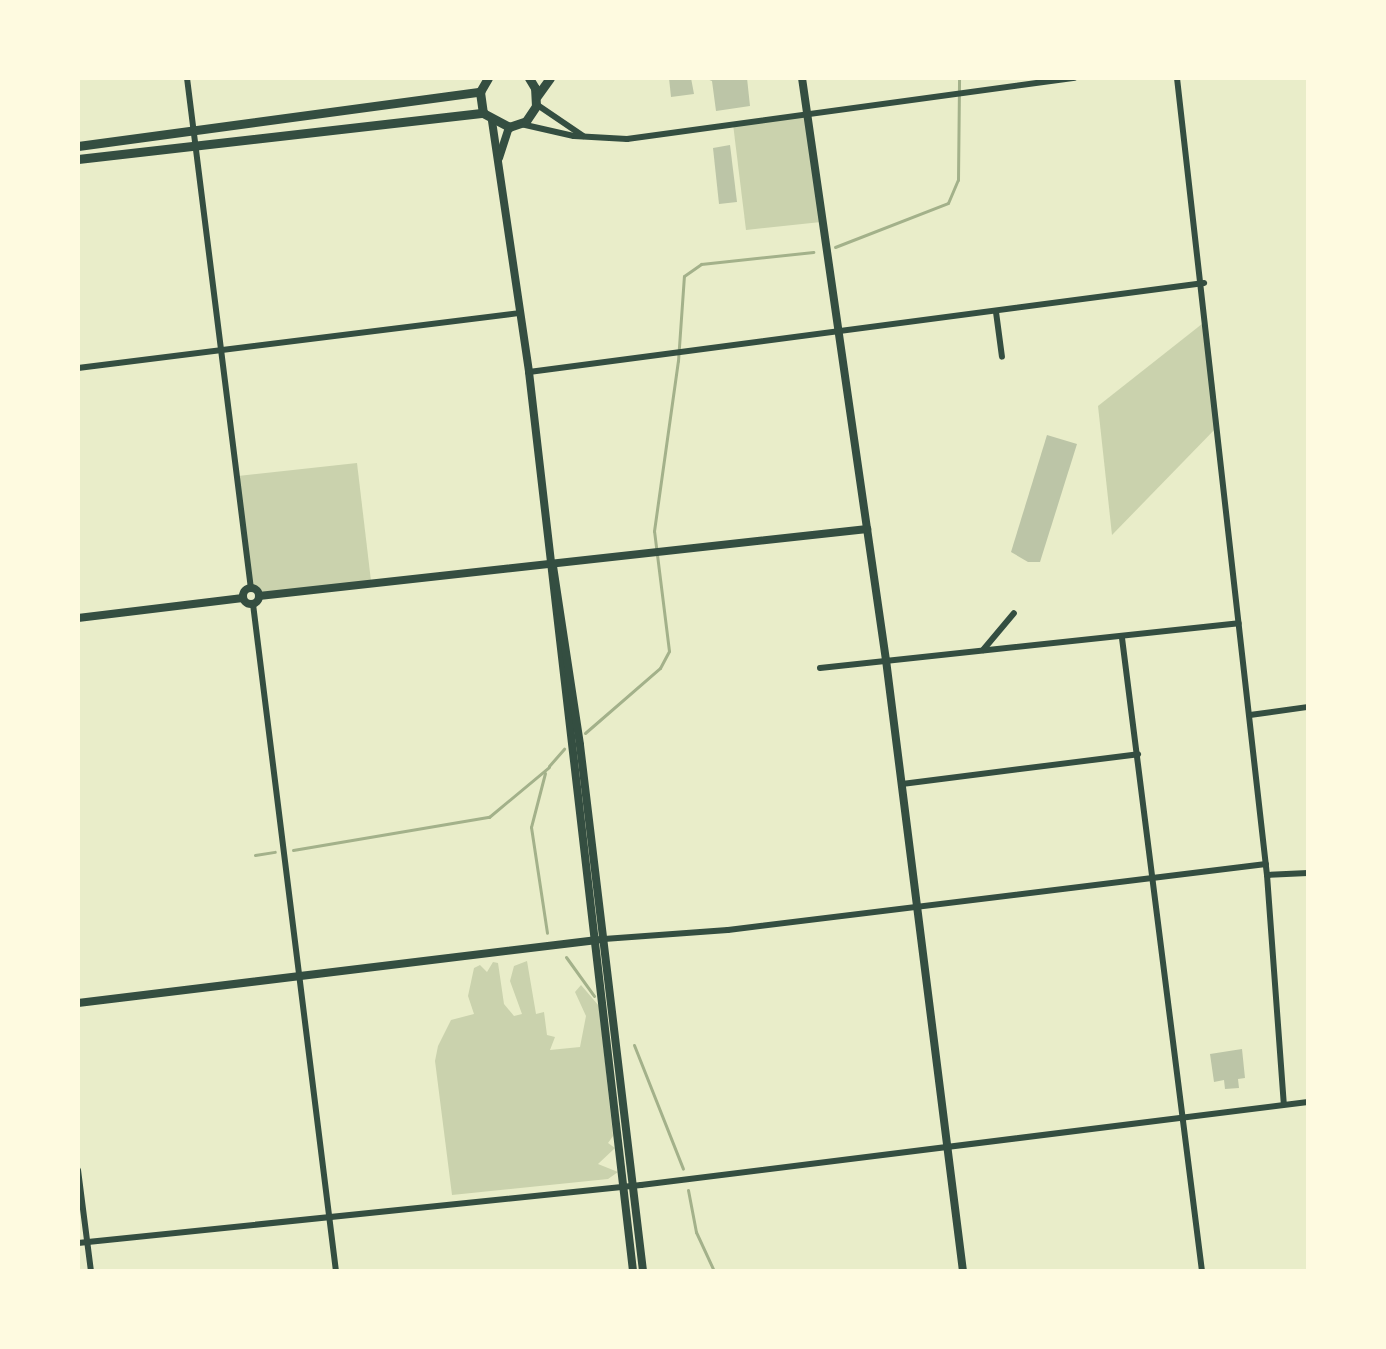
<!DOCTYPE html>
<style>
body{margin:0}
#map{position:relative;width:1386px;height:1349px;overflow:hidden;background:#e9edc9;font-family:Cabin,sans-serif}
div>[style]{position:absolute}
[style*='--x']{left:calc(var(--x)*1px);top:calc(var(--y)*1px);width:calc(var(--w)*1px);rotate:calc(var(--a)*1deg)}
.green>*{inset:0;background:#cad2ad}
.stream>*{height:3px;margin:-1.5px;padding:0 1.5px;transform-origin:1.5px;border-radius:1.5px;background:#a3b18a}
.building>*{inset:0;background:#bcc5a7}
.minor>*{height:6px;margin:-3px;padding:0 3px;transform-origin:3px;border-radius:3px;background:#344e41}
.tertiary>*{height:8px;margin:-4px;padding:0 4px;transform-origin:4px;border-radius:4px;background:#344e41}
.tertiary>.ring{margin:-4px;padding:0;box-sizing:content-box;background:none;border:8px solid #344e41;border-radius:50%}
.secondary>*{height:9px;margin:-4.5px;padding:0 4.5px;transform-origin:4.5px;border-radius:4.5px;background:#344e41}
span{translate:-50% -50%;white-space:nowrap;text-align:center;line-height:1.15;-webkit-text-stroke:6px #fefae0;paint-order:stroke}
.frame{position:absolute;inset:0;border:80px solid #fefae0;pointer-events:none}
</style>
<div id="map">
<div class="green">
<i style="clip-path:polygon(807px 114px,821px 222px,746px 230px,733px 124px)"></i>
<i style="clip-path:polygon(1207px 320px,1219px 425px,1112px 535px,1098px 406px)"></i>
<i style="clip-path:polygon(357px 463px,371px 581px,258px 593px,251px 589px,238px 476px)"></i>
<i style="clip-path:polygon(527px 961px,536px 1014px,544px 1012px,547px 1035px,555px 1037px,550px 1050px,580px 1047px,586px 1016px,575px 992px,581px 985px,599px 1006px,613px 1136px,608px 1143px,615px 1148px,598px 1164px,618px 1172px,608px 1179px,452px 1195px,435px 1061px,438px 1046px,451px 1020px,474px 1014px,468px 996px,474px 968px,480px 965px,487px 972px,493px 962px,498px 963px,504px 1004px,514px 1016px,522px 1014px,510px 981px,514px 966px)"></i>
</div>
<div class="stream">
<i style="--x:835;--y:247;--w:121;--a:-21.3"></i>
<i style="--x:948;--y:203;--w:25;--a:-67"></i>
<i style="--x:958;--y:180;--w:102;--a:-89.4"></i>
<i style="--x:585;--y:733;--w:99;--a:-40.9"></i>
<i style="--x:660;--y:668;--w:19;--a:-62"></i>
<i style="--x:669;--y:651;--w:121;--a:-97.1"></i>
<i style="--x:654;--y:531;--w:172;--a:-82"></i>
<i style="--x:678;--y:361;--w:85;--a:-86"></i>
<i style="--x:684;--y:276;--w:21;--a:-35"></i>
<i style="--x:701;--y:264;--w:113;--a:-6.1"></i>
<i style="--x:549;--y:766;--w:23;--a:-49"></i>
<i style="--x:545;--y:773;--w:56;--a:104.5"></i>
<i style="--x:531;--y:827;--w:107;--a:81.4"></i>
<i style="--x:293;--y:850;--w:199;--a:-9.6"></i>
<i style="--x:489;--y:817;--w:78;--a:-39.8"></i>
<i style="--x:255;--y:855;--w:20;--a:-9"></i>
<i style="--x:566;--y:957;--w:48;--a:54.3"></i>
<i style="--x:634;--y:1045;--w:133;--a:68.4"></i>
<i style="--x:688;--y:1190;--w:43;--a:79.2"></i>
<i style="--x:696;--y:1232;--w:43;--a:65.2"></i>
</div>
<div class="building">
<i style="clip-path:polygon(669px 78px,691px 78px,694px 94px,671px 97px)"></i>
<i style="clip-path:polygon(704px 78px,747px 78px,750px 106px,716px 111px,712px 81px)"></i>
<i style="clip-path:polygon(730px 145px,737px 202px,719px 204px,713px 148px)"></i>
<i style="clip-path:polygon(1047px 435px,1077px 444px,1040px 562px,1028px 562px,1011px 552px)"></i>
<i style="clip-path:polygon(1242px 1049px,1245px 1078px,1238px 1079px,1239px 1088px,1225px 1089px,1224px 1080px,1214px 1082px,1210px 1054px)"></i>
</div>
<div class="minor">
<i style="--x:187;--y:78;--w:515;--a:82.86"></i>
<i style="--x:1177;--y:78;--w:802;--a:83.56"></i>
<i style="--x:1267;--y:875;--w:230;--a:85.8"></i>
<i style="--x:536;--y:104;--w:57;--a:34.2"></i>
<i style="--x:521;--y:124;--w:54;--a:12.8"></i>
<i style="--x:574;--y:136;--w:53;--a:3.2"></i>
<i style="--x:627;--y:139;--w:452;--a:-7.8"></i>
<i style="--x:996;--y:312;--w:45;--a:82.4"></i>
<i style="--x:78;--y:368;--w:442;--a:-7.1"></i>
<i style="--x:529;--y:372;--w:681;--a:-7.51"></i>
<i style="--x:253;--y:604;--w:672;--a:82.91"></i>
<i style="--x:1122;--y:638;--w:638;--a:82.8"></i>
<i style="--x:983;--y:650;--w:48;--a:-50"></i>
<i style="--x:820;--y:668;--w:421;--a:-6.1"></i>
<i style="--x:1250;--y:715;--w:59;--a:-7.9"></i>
<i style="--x:902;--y:784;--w:238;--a:-7.2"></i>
<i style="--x:1267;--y:875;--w:41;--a:-2.8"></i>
<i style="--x:604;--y:939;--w:124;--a:-4.2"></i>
<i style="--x:728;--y:930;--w:542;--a:-6.99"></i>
<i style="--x:78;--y:1170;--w:102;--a:82.7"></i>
<i style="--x:78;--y:1243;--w:566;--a:-5.88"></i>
<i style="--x:641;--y:1185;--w:672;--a:-7.09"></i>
</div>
<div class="tertiary">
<i style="--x:802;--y:78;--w:588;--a:81.79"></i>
<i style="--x:886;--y:660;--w:616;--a:82.82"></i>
<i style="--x:492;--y:121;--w:254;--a:81.6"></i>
<i style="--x:529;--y:372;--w:905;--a:83.4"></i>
<i style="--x:499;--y:158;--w:33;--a:-72"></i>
<i style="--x:553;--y:566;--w:181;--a:81.4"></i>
<i style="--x:580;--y:745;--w:530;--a:83.17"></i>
<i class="ring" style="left:243px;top:588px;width:8px;height:8px"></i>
<i style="--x:259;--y:596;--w:612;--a:-6.29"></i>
<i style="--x:78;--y:618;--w:166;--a:-6.9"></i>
<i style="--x:78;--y:1003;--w:523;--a:-6.92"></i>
</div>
<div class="secondary">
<i style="--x:488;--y:78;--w:16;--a:120"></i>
<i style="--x:480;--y:92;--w:21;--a:82"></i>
<i style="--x:483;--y:113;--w:30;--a:28"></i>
<i style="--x:509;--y:127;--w:18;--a:-19"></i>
<i style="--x:526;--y:121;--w:18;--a:-56"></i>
<i style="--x:536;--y:106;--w:18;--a:-93"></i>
<i style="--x:535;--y:88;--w:12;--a:-121"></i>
<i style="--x:537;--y:96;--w:22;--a:-54"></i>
<i style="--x:78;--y:146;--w:406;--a:-7.7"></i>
<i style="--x:78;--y:159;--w:408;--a:-6.5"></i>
</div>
<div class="frame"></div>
</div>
